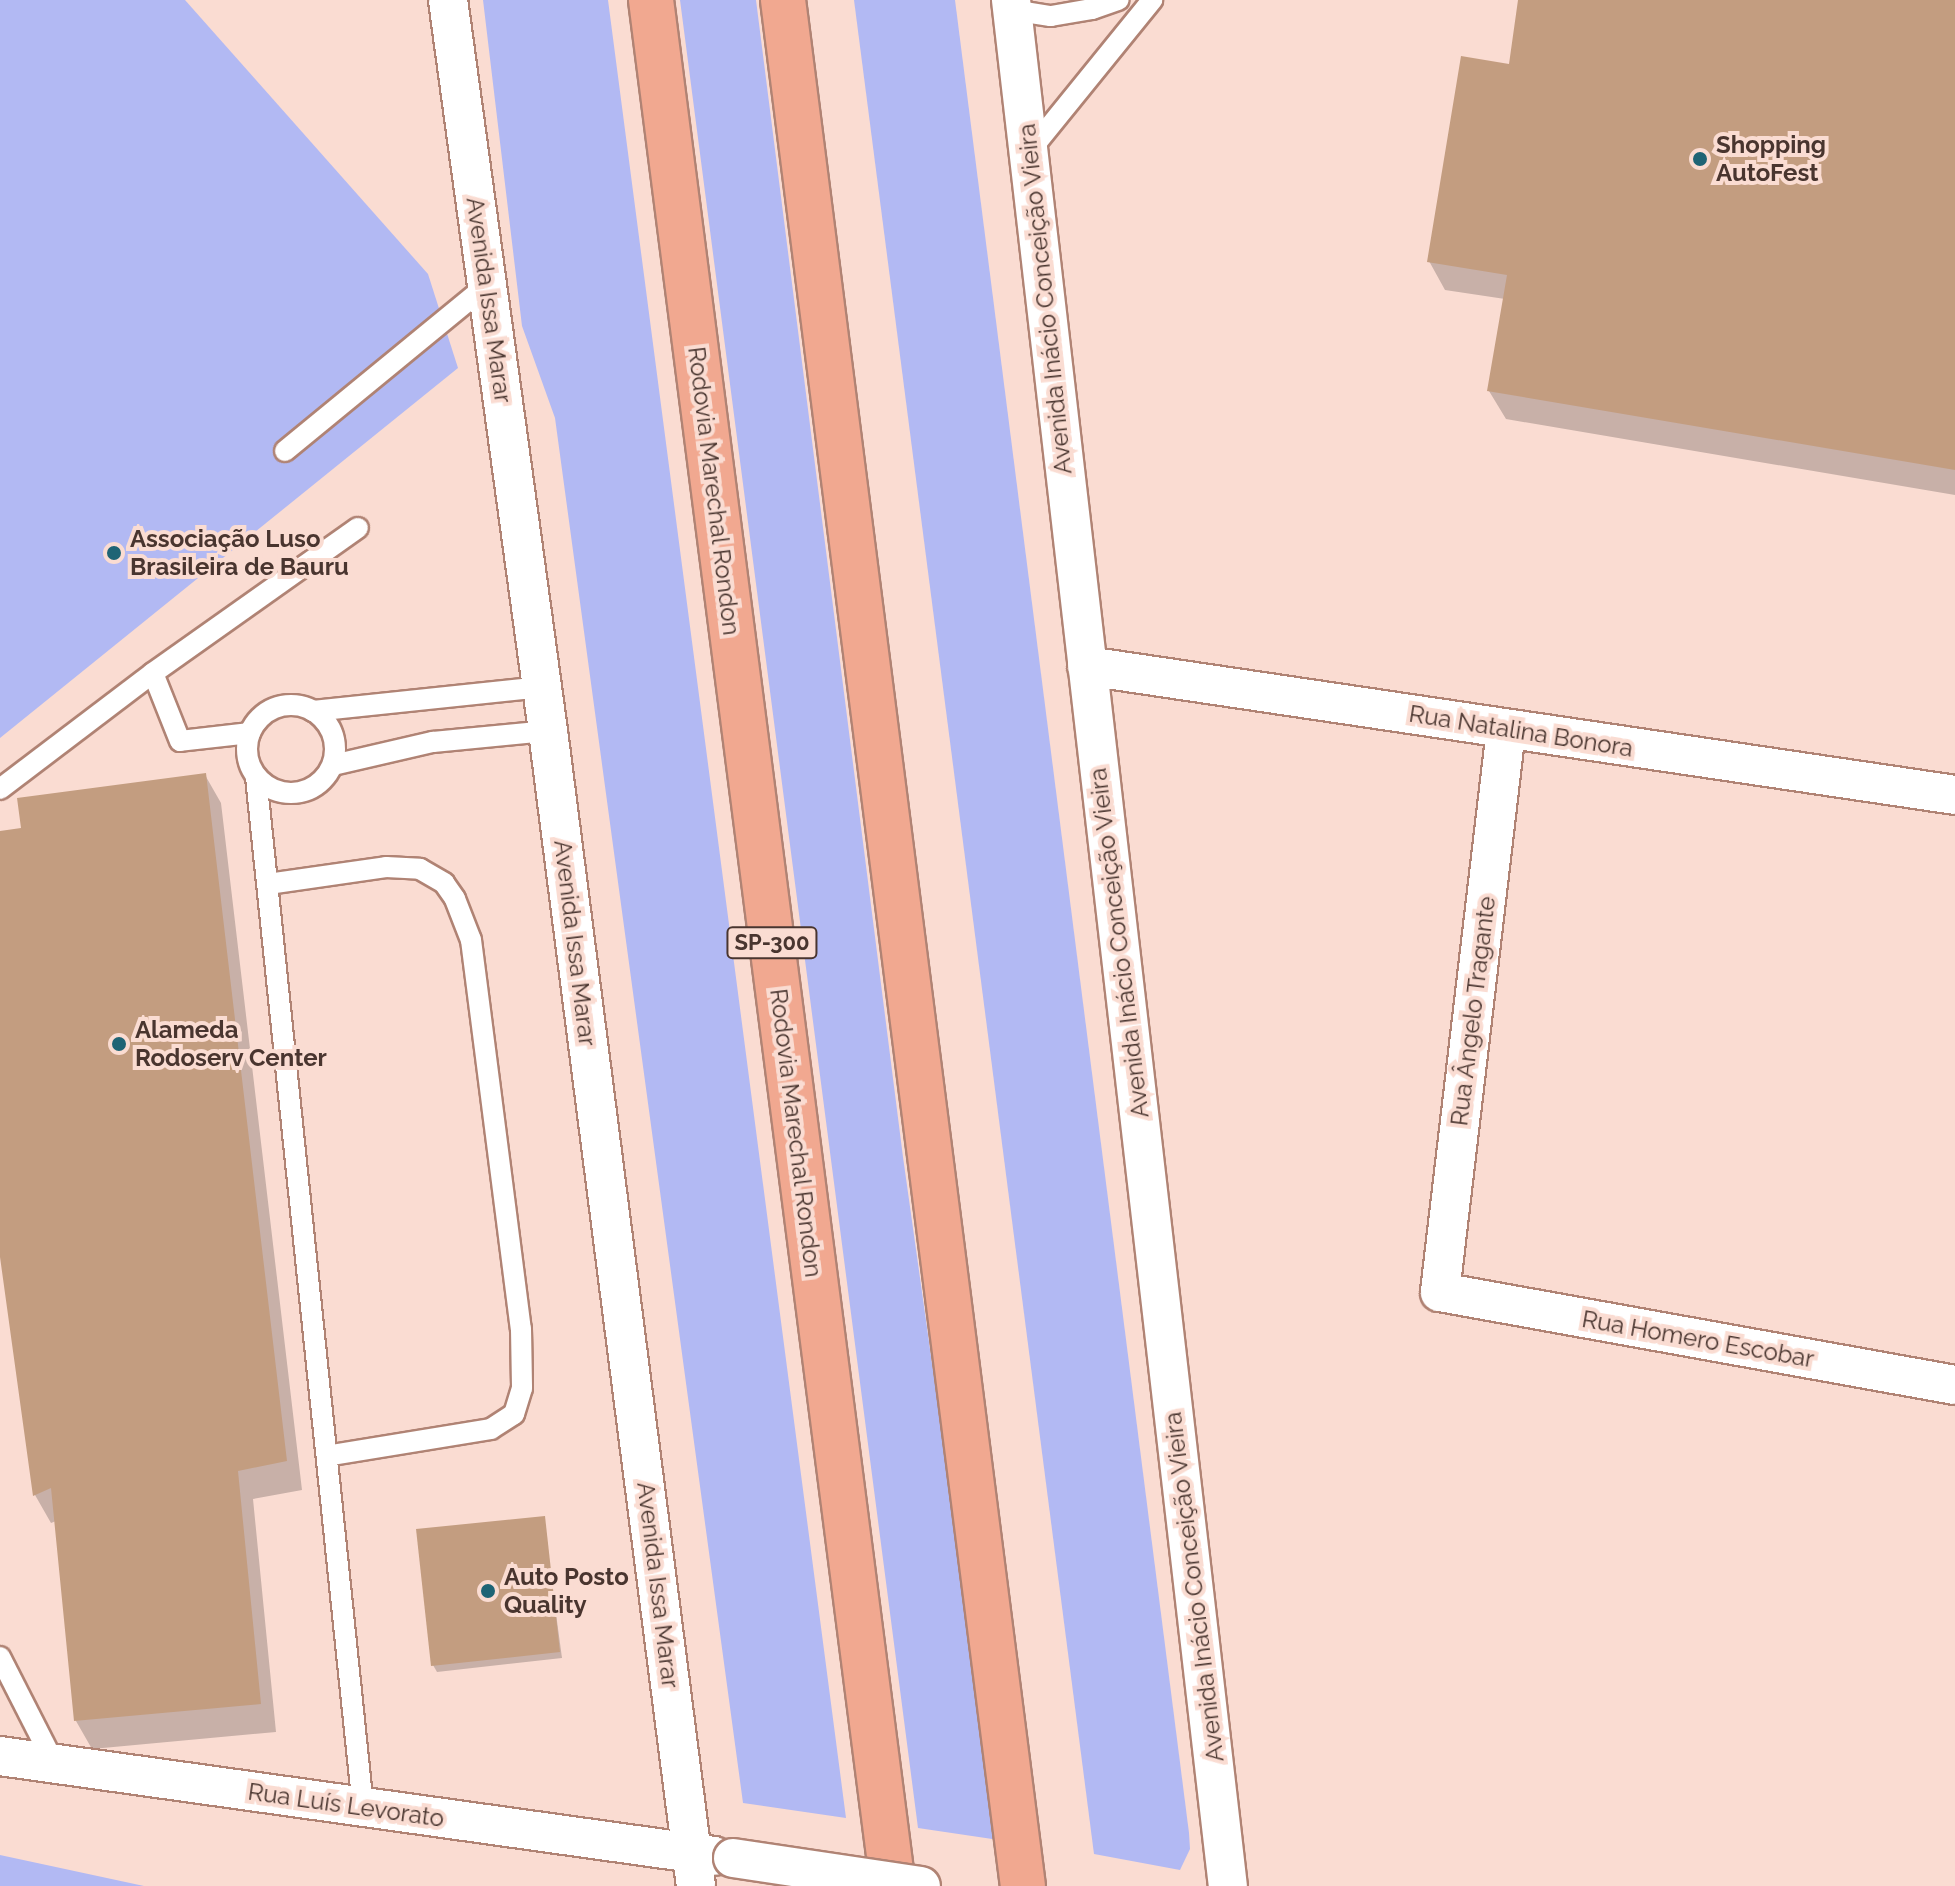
<!DOCTYPE html>
<meta charset="utf-8">
<style>
body{margin:0}
#map{position:relative;width:1955px;height:1886px;overflow:hidden;background:#fadcd2;font-family:Raleway,sans-serif}
div>[style]{position:absolute}
[style*='--x']{left:calc(var(--x)*1px);top:calc(var(--y)*1px);width:calc(var(--w)*1px);rotate:calc(var(--a)*1deg)}
.green>*{inset:0;background:#b2b9f3}
.shadow>*{inset:0;background:#0003}
.building>*{inset:0;background:#c39d80}
.roads{filter:drop-shadow(2px 0 #b08374) drop-shadow(-2px 0 #b08374) drop-shadow(0 2px #b08374) drop-shadow(0 -2px #b08374)}
.service>*{height:20px;margin:-10px;padding:0 10px;transform-origin:10px;border-radius:10px;background:#fff}
.service>.ring{margin:-10px;padding:0;box-sizing:content-box;background:none;border:20px solid #fff;border-radius:50%}
.minor>*{height:38px;margin:-19px;padding:0 19px;transform-origin:19px;border-radius:19px;background:#fff}
.motorway>*{height:44px;margin:-22px;padding:0 22px;transform-origin:22px;border-radius:22px;background:#f1a890}
.bridges{filter:drop-shadow(2px 0 #b08374) drop-shadow(-2px 0 #b08374) drop-shadow(0 2px #b08374) drop-shadow(0 -2px #b08374)}
.minor-bridge>*{height:38px;margin:-19px;padding:0 19px;transform-origin:19px;border-radius:19px;background:#fff}
.dots>*{width:22px;height:22px;translate:-50% -50%;box-sizing:border-box;border:4px solid #fadcd2;border-radius:50%}
span{translate:-50% -50%;white-space:nowrap;text-align:center;line-height:1.15;-webkit-text-stroke:8px #fadcd2;paint-order:stroke}
.shield-label span{padding:2px 6px;background:#fadcd2;border:2px solid;border-radius:6px;-webkit-text-stroke-width:0}
.shield-label{font-size:22px;color:#49352f;font-weight:700}
.poi-label{font-size:24px;color:#49352f;font-weight:700}
.left{translate:0 -50%;text-align:left}
.street-label{font-size:24px;color:#49352f}
</style>
<div id="map">
<div class="green">
<i style="clip-path:polygon(0 0,185px 0,428px 274px,458px 368px,0 738px)"></i>
<i style="clip-path:polygon(483px 0,608px 0,846px 1818px,743px 1803px,555px 418px,522px 326px)"></i>
<i style="clip-path:polygon(680px 0,756px 0,903px 1157px,999px 1840px,918px 1828px)"></i>
<i style="clip-path:polygon(854px 0,955px 0,1189px 1833px,1190px 1849px,1180px 1870px,1094px 1854px)"></i>
<i style="clip-path:polygon(0 1855px,144px 1886px,0 1886px)"></i>
</div>
<div class="shadow">
<i style="clip-path:polygon(1520px 0,1955px 0,1955px 495px,1506px 419px,1489px 391px,1505px 299px,1445px 290px,1429px 261px,1511px 66px)"></i>
<i style="clip-path:polygon(205px 775px,221px 803px,302px 1490px,253px 1499px,276px 1732px,92px 1749px,76px 1721px,56px 1521px,51px 1523px,35px 1495px,0 1243px,0 833px,24px 830px)"></i>
<i style="clip-path:polygon(543px 1518px,562px 1658px,437px 1672px,433px 1665px)"></i>
</div>
<div class="building">
<i style="clip-path:polygon(1518px 0,1955px 0,1955px 470px,1487px 391px,1507px 275px,1427px 262px,1461px 56px,1509px 64px)"></i>
<i style="clip-path:polygon(206px 773px,287px 1461px,238px 1471px,261px 1704px,74px 1721px,51px 1488px,33px 1496px,0 1257px,0 831px,21px 828px,17px 798px)"></i>
<i style="clip-path:polygon(545px 1516px,560px 1652px,431px 1666px,416px 1529px)"></i>
</div>
<div class="roads">
<div class="service">
<i style="--x:1012;--y:10;--w:39;--a:9"></i>
<i style="--x:1051;--y:16;--w:42;--a:-9.7"></i>
<i style="--x:1092;--y:9;--w:28;--a:-19"></i>
<i style="--x:1029;--y:152;--w:196;--a:-51"></i>
<i style="--x:285;--y:451;--w:261;--a:-39.4"></i>
<i class="ring" style="left:247px;top:705px;width:68px;height:68px"></i>
<i style="--x:313;--y:711;--w:230;--a:-6"></i>
<i style="--x:250;--y:733;--w:70;--a:173.5"></i>
<i style="--x:180;--y:741;--w:73;--a:-111.7"></i>
<i style="--x:153;--y:673;--w:251;--a:-35.3"></i>
<i style="--x:333;--y:765;--w:103;--a:-13"></i>
<i style="--x:433;--y:742;--w:116;--a:-5.5"></i>
<i style="--x:256;--y:777;--w:1036;--a:84.07"></i>
<i style="--x:0;--y:789;--w:192;--a:-37.2"></i>
<i style="--x:268;--y:884;--w:119;--a:-8.2"></i>
<i style="--x:386;--y:867;--w:34;--a:3"></i>
<i style="--x:420;--y:869;--w:28;--a:30"></i>
<i style="--x:444;--y:883;--w:19;--a:55"></i>
<i style="--x:455;--y:899;--w:44;--a:68.7"></i>
<i style="--x:471;--y:940;--w:392;--a:82.7"></i>
<i style="--x:521;--y:1329;--w:59;--a:89"></i>
<i style="--x:522;--y:1388;--w:27;--a:107"></i>
<i style="--x:514;--y:1414;--w:27;--a:147"></i>
<i style="--x:491;--y:1429;--w:166;--a:170.7"></i>
<i style="--x:0;--y:1657;--w:121;--a:63"></i>
</div>
<div class="minor">
<i style="--x:448;--y:0;--w:738;--a:82.21"></i>
<i style="--x:548;--y:731;--w:1164;--a:82.7"></i>
<i style="--x:1011;--y:0;--w:1898;--a:83.44"></i>
<i style="--x:1087;--y:666;--w:878;--a:8.45"></i>
<i style="--x:1506;--y:730;--w:566;--a:96.7"></i>
<i style="--x:1440;--y:1292;--w:523;--a:10.24"></i>
<i style="--x:0;--y:1756;--w:721;--a:7.97"></i>
</div>
<div class="motorway">
<i style="--x:651;--y:0;--w:1901;--a:82.69"></i>
<i style="--x:783;--y:0;--w:1901;--a:82.75"></i>
</div>
</div>
<div class="bridges">
<div class="minor-bridge">
<i style="--x:733;--y:1858;--w:190;--a:8.5"></i>
</div>
</div>
<div class="dots">
<i style="left:1700px;top:159px;background:#1f6475"></i>
<i style="left:114px;top:553px;background:#1f6475"></i>
<i style="left:119px;top:1044px;background:#1f6475"></i>
<i style="left:488px;top:1591px;background:#1f6475"></i>
</div>
<div class="shield-label">
<span style="left:772px;top:943px">SP-300</span>
</div>
<div class="poi-label">
<span class="left" style="left:1716px;top:159px">Shopping<br>AutoFest</span>
<span class="left" style="left:130px;top:553px">Associação Luso<br>Brasileira de Bauru</span>
<span class="left" style="left:135px;top:1044px">Alameda<br>Rodoserv Center</span>
<span class="left" style="left:504px;top:1591px">Auto Posto<br>Quality</span>
</div>
<div class="street-label">
<span style="left:1045px;top:299px;rotate:-96deg">Avenida Inácio Conceição Vieira</span>
<span style="left:489px;top:300px;rotate:82deg">Avenida Issa Marar</span>
<span style="left:714px;top:491px;rotate:83deg">Rodovia Marechal Rondon</span>
<span style="left:1521px;top:731px;rotate:9deg">Rua Natalina Bonora</span>
<span style="left:575px;top:943px;rotate:83deg">Avenida Issa Marar</span>
<span style="left:1119px;top:943px;rotate:-97deg">Avenida Inácio Conceição Vieira</span>
<span style="left:1473px;top:1011px;rotate:-83deg">Rua Ângelo Tragante</span>
<span style="left:796px;top:1133px;rotate:83deg">Rodovia Marechal Rondon</span>
<span style="left:1698px;top:1339px;rotate:10deg">Rua Homero Escobar</span>
<span style="left:658px;top:1585px;rotate:83deg">Avenida Issa Marar</span>
<span style="left:1194px;top:1587px;rotate:-97deg">Avenida Inácio Conceição Vieira</span>
<span style="left:346px;top:1805px;rotate:8deg">Rua Luís Levorato</span>
</div>
</div>
